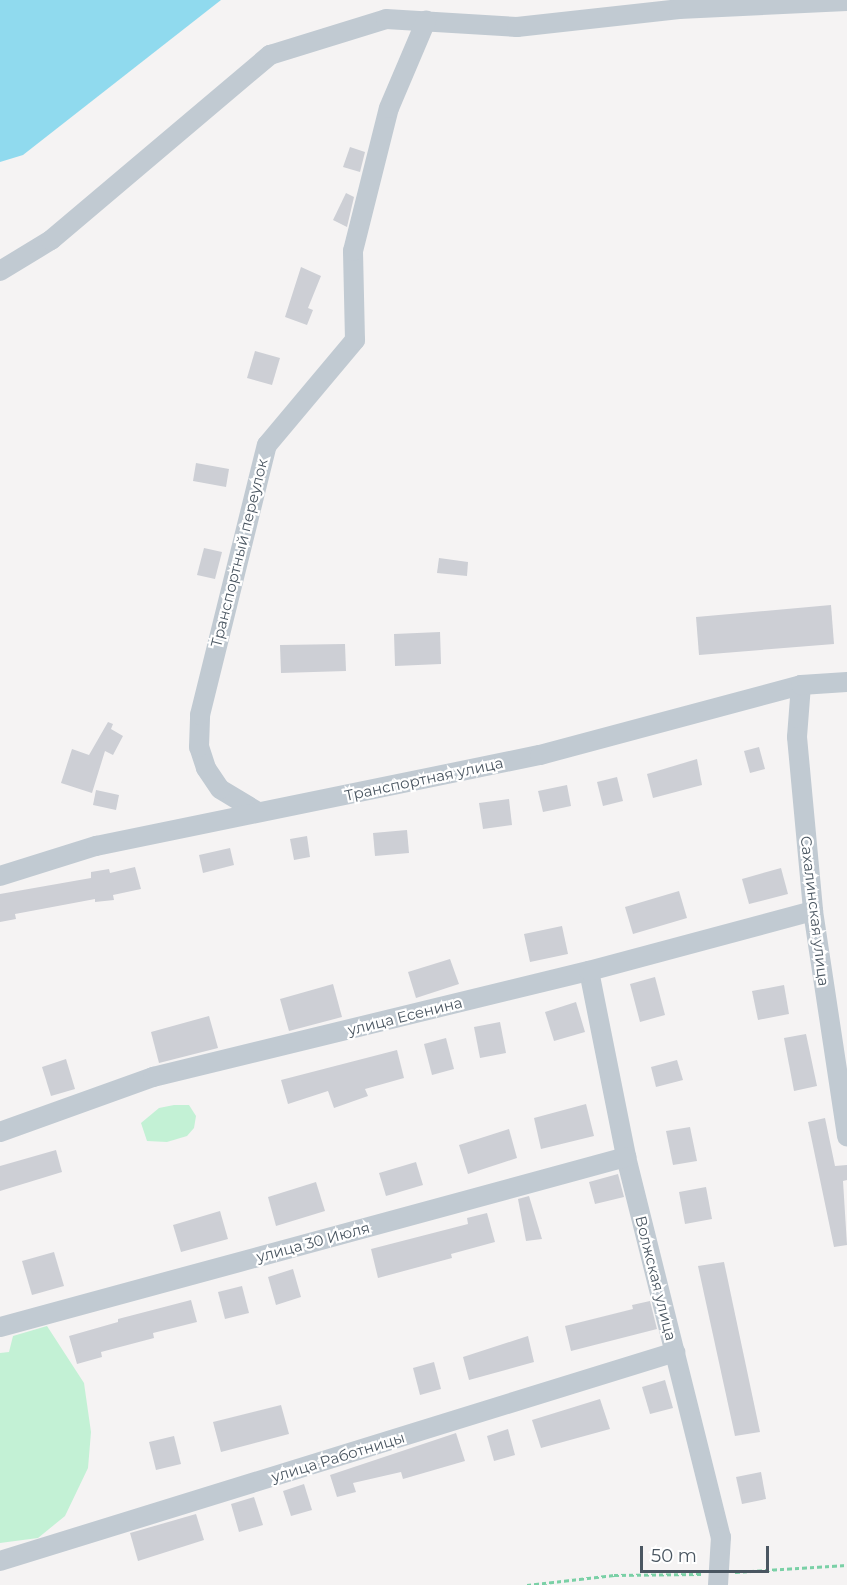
<!DOCTYPE html>
<meta charset="utf-8">
<style>
body{margin:0}
#map{position:relative;width:847px;height:1585px;overflow:hidden;background:#f5f3f3;font-family:Montserrat,sans-serif}
div>[style]{position:absolute}
[style*='--x']{left:calc(var(--x)*1px);top:calc(var(--y)*1px);width:calc(var(--w)*1px);rotate:calc(var(--a)*1deg)}
.green>*{inset:0;background:#c3f1d5}
.water>*{inset:0;background:#90daee}
.building>*{inset:0;background:#cdcfd5}
.path>*{height:3px;margin-top:-1.5px;transform-origin:0;background:repeating-linear-gradient(90deg,#7ad0a6 0 4.5px,transparent 0 7.5px)}
.minor>*{height:20px;margin:-10px;padding:0 10px;transform-origin:10px;border-radius:10px;background:#c1cad2}
span{translate:-50% -50%;white-space:nowrap;text-align:center;line-height:1.15;-webkit-text-stroke:4.5px #fff;paint-order:stroke}
.street-label{font-size:15px;color:#4a5661}
.scale{position:absolute;left:640px;top:1546px;width:129px;height:27px;box-sizing:border-box;border:3px solid #4a5661;border-top:0;padding-left:8px;font-size:18px;line-height:21px;white-space:nowrap;color:#4a5661;-webkit-text-stroke:4px #fff;paint-order:stroke}
</style>
<div id="map">
<div class="green">
<i style="clip-path:polygon(174px 1105px,189px 1105px,196px 1116px,194px 1128px,187px 1136px,167px 1142px,147px 1141px,141px 1123px,159px 1108px)"></i>
<i style="clip-path:polygon(47px 1326px,84px 1383px,91px 1432px,88px 1468px,65px 1516px,38px 1538px,0 1543px,0 1353px,9px 1352px,13px 1336px)"></i>
</div>
<div class="water">
<i style="clip-path:polygon(0 0,221px 0,23px 155px,0 162px)"></i>
</div>
<div class="building">
<i style="clip-path:polygon(350px 147px,365px 152px,360px 172px,343px 167px)"></i>
<i style="clip-path:polygon(346px 193px,354px 197px,347px 227px,333px 220px)"></i>
<i style="clip-path:polygon(301px 267px,321px 276px,308px 308px,313px 310px,307px 325px,285px 317px)"></i>
<i style="clip-path:polygon(255px 351px,280px 358px,272px 385px,247px 378px)"></i>
<i style="clip-path:polygon(196px 463px,229px 469px,226px 487px,193px 481px)"></i>
<i style="clip-path:polygon(204px 548px,222px 552px,215px 579px,197px 575px)"></i>
<i style="clip-path:polygon(439px 558px,468px 562px,467px 576px,437px 573px)"></i>
<i style="clip-path:polygon(831px 605px,834px 644px,699px 655px,696px 617px)"></i>
<i style="clip-path:polygon(440px 632px,441px 664px,395px 666px,394px 634px)"></i>
<i style="clip-path:polygon(345px 644px,346px 671px,281px 673px,280px 645px)"></i>
<i style="clip-path:polygon(108px 722px,113px 724px,111px 729px,123px 736px,113px 755px,105px 751px,92px 793px,61px 783px,72px 749px,89px 755px)"></i>
<i style="clip-path:polygon(759px 747px,765px 769px,750px 773px,744px 751px)"></i>
<i style="clip-path:polygon(697px 759px,702px 785px,653px 798px,647px 774px)"></i>
<i style="clip-path:polygon(617px 777px,623px 801px,603px 806px,597px 782px)"></i>
<i style="clip-path:polygon(567px 785px,571px 806px,543px 812px,538px 791px)"></i>
<i style="clip-path:polygon(96px 790px,119px 795px,116px 810px,93px 805px)"></i>
<i style="clip-path:polygon(509px 799px,512px 825px,483px 829px,479px 803px)"></i>
<i style="clip-path:polygon(407px 830px,409px 853px,375px 856px,373px 833px)"></i>
<i style="clip-path:polygon(307px 836px,310px 857px,294px 860px,290px 839px)"></i>
<i style="clip-path:polygon(230px 848px,234px 865px,203px 873px,199px 855px)"></i>
<i style="clip-path:polygon(135px 867px,141px 889px,113px 895px,114px 900px,95px 902px,95px 899px,15px 914px,16px 919px,0 922px,0 894px,91px 878px,91px 872px,109px 869px,110px 873px)"></i>
<i style="clip-path:polygon(781px 868px,788px 894px,749px 904px,742px 879px)"></i>
<i style="clip-path:polygon(679px 891px,687px 918px,633px 934px,625px 907px)"></i>
<i style="clip-path:polygon(562px 926px,568px 954px,530px 962px,524px 934px)"></i>
<i style="clip-path:polygon(450px 959px,459px 984px,416px 998px,408px 972px)"></i>
<i style="clip-path:polygon(655px 977px,665px 1015px,640px 1022px,630px 984px)"></i>
<i style="clip-path:polygon(333px 984px,342px 1017px,289px 1031px,280px 999px)"></i>
<i style="clip-path:polygon(784px 985px,789px 1014px,758px 1020px,752px 991px)"></i>
<i style="clip-path:polygon(576px 1002px,585px 1032px,554px 1041px,545px 1012px)"></i>
<i style="clip-path:polygon(209px 1016px,218px 1048px,159px 1063px,151px 1032px)"></i>
<i style="clip-path:polygon(500px 1022px,506px 1053px,480px 1058px,474px 1027px)"></i>
<i style="clip-path:polygon(806px 1034px,817px 1086px,794px 1091px,784px 1038px)"></i>
<i style="clip-path:polygon(446px 1038px,454px 1069px,432px 1075px,424px 1044px)"></i>
<i style="clip-path:polygon(397px 1050px,404px 1078px,365px 1089px,368px 1096px,334px 1108px,328px 1091px,288px 1104px,281px 1080px)"></i>
<i style="clip-path:polygon(66px 1059px,75px 1089px,51px 1096px,42px 1067px)"></i>
<i style="clip-path:polygon(677px 1060px,683px 1080px,656px 1087px,651px 1067px)"></i>
<i style="clip-path:polygon(586px 1104px,594px 1136px,541px 1149px,534px 1118px)"></i>
<i style="clip-path:polygon(825px 1118px,835px 1166px,847px 1165px,847px 1180px,843px 1181px,847px 1245px,834px 1247px,808px 1122px)"></i>
<i style="clip-path:polygon(690px 1127px,697px 1161px,673px 1165px,666px 1131px)"></i>
<i style="clip-path:polygon(509px 1129px,517px 1158px,468px 1174px,459px 1145px)"></i>
<i style="clip-path:polygon(56px 1150px,62px 1172px,0 1191px,0 1166px)"></i>
<i style="clip-path:polygon(416px 1162px,423px 1185px,386px 1196px,379px 1173px)"></i>
<i style="clip-path:polygon(618px 1174px,624px 1197px,595px 1204px,589px 1182px)"></i>
<i style="clip-path:polygon(316px 1182px,325px 1211px,276px 1226px,268px 1197px)"></i>
<i style="clip-path:polygon(706px 1187px,712px 1219px,685px 1224px,679px 1192px)"></i>
<i style="clip-path:polygon(529px 1196px,542px 1239px,526px 1241px,518px 1199px)"></i>
<i style="clip-path:polygon(220px 1211px,228px 1239px,181px 1252px,173px 1225px)"></i>
<i style="clip-path:polygon(487px 1213px,495px 1242px,451px 1254px,452px 1258px,378px 1278px,371px 1249px,468px 1224px,467px 1218px)"></i>
<i style="clip-path:polygon(54px 1252px,64px 1286px,32px 1295px,22px 1261px)"></i>
<i style="clip-path:polygon(724px 1262px,760px 1432px,735px 1436px,698px 1266px)"></i>
<i style="clip-path:polygon(293px 1269px,301px 1297px,276px 1305px,268px 1277px)"></i>
<i style="clip-path:polygon(242px 1286px,249px 1313px,225px 1319px,218px 1292px)"></i>
<i style="clip-path:polygon(191px 1300px,197px 1322px,153px 1333px,154px 1338px,101px 1352px,102px 1357px,77px 1364px,69px 1336px,118px 1322px,118px 1319px)"></i>
<i style="clip-path:polygon(650px 1301px,657px 1329px,571px 1351px,565px 1326px,633px 1309px,632px 1305px)"></i>
<i style="clip-path:polygon(528px 1336px,534px 1362px,469px 1380px,463px 1357px)"></i>
<i style="clip-path:polygon(434px 1362px,441px 1389px,420px 1395px,413px 1368px)"></i>
<i style="clip-path:polygon(665px 1380px,673px 1408px,650px 1414px,642px 1387px)"></i>
<i style="clip-path:polygon(600px 1399px,610px 1429px,541px 1448px,532px 1420px)"></i>
<i style="clip-path:polygon(281px 1405px,289px 1434px,221px 1452px,213px 1422px)"></i>
<i style="clip-path:polygon(508px 1429px,515px 1455px,494px 1461px,487px 1436px)"></i>
<i style="clip-path:polygon(456px 1433px,465px 1461px,403px 1479px,401px 1472px,353px 1483px,356px 1492px,337px 1497px,330px 1475px)"></i>
<i style="clip-path:polygon(174px 1436px,181px 1464px,156px 1470px,149px 1442px)"></i>
<i style="clip-path:polygon(761px 1472px,766px 1499px,742px 1504px,736px 1477px)"></i>
<i style="clip-path:polygon(304px 1484px,312px 1510px,291px 1516px,283px 1491px)"></i>
<i style="clip-path:polygon(254px 1497px,263px 1525px,239px 1532px,231px 1504px)"></i>
<i style="clip-path:polygon(196px 1514px,204px 1540px,138px 1561px,130px 1533px)"></i>
</div>
<div class="path">
<i style="--x:735;--y:1572;--w:112;--a:-3.6"></i>
<i style="--x:527;--y:1585;--w:88;--a:-6.6"></i>
<i style="--x:614;--y:1575;--w:87;--a:-0.7"></i>
</div>
<div class="minor">
<i style="--x:0;--y:271;--w:60;--a:-31.3"></i>
<i style="--x:51;--y:240;--w:287;--a:-40.2"></i>
<i style="--x:270;--y:55;--w:121;--a:-17.2"></i>
<i style="--x:386;--y:19;--w:131;--a:3.5"></i>
<i style="--x:517;--y:27;--w:163;--a:-6.3"></i>
<i style="--x:679;--y:9;--w:168;--a:-2.7"></i>
<i style="--x:801;--y:685;--w:52;--a:94.4"></i>
<i style="--x:797;--y:737;--w:175;--a:84.7"></i>
<i style="--x:813;--y:911;--w:228;--a:81.4"></i>
<i style="--x:258;--y:812;--w:44;--a:-148.8"></i>
<i style="--x:220;--y:789;--w:25;--a:-124"></i>
<i style="--x:206;--y:768;--w:22;--a:-108"></i>
<i style="--x:199;--y:747;--w:32;--a:-88"></i>
<i style="--x:200;--y:715;--w:278;--a:-76.1"></i>
<i style="--x:267;--y:445;--w:137;--a:-50"></i>
<i style="--x:355;--y:340;--w:89;--a:-91.3"></i>
<i style="--x:353;--y:251;--w:147;--a:-75.9"></i>
<i style="--x:389;--y:108;--w:95;--a:-67"></i>
<i style="--x:0;--y:876;--w:101;--a:-17.4"></i>
<i style="--x:96;--y:846;--w:453;--a:-11.6"></i>
<i style="--x:540;--y:755;--w:270;--a:-15"></i>
<i style="--x:801;--y:685;--w:46;--a:-3.7"></i>
<i style="--x:589;--y:971;--w:190;--a:78.7"></i>
<i style="--x:626;--y:1157;--w:392;--a:76"></i>
<i style="--x:721;--y:1537;--w:48;--a:93.6"></i>
<i style="--x:0;--y:1132;--w:163;--a:-19.8"></i>
<i style="--x:153;--y:1077;--w:449;--a:-13.7"></i>
<i style="--x:589;--y:971;--w:232;--a:-15"></i>
<i style="--x:0;--y:1327;--w:649;--a:-15.19"></i>
<i style="--x:0;--y:1561;--w:707;--a:-17.2"></i>
</div>
<div class="street-label">
<span style="left:239px;top:553px;rotate:-76deg">Транспортный переулок</span>
<span style="left:424px;top:779px;rotate:-12deg">Транспортная улица</span>
<span style="left:815px;top:911px;rotate:83deg">Сахалинская улица</span>
<span style="left:405px;top:1016px;rotate:-14deg">улица Есенина</span>
<span style="left:313px;top:1242px;rotate:-15deg">улица 30 Июля</span>
<span style="left:656px;top:1278px;rotate:76deg">Волжская улица</span>
<span style="left:338px;top:1457px;rotate:-17deg">улица Работницы</span>
</div>
<div class="scale">50 m</div>
</div>
